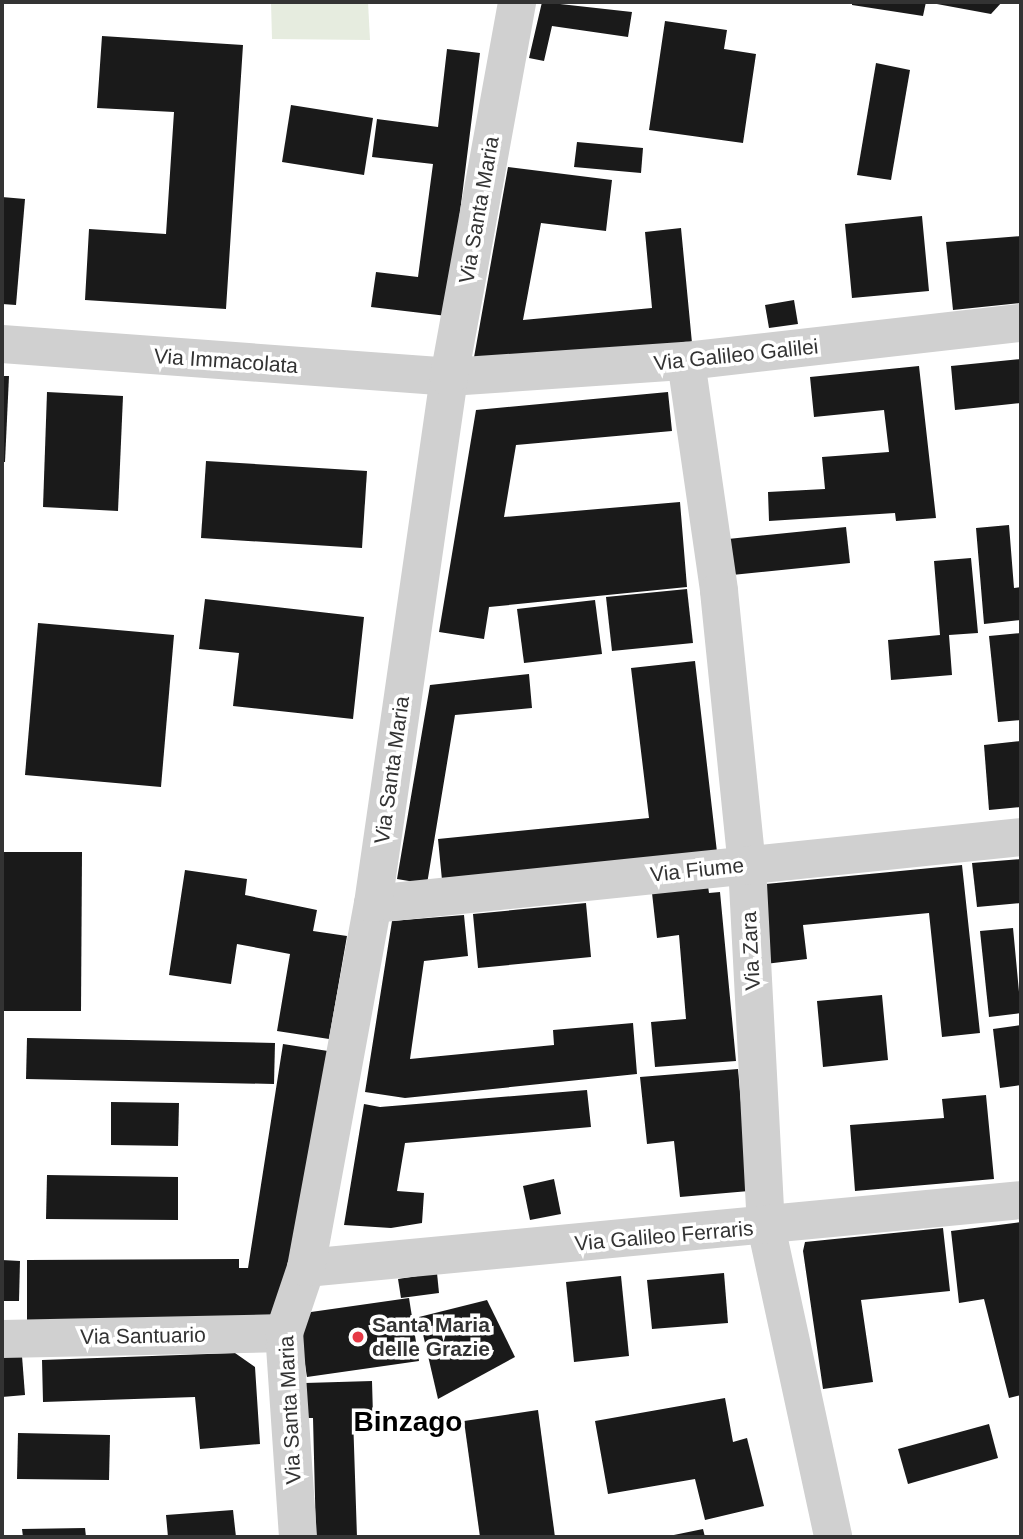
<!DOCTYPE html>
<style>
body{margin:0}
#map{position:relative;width:1023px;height:1539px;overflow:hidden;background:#fff;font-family:Helvetica,sans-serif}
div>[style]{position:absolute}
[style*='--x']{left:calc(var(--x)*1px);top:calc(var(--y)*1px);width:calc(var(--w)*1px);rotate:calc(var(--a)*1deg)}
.green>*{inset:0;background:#e6ecdf}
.building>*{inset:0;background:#1a1a1a}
.minor>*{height:38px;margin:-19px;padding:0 19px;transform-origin:19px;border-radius:19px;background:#d0d0d0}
.dots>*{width:19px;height:19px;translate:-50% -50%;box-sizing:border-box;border:4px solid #fff;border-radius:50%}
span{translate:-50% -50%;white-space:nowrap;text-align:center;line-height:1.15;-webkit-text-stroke:7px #fff;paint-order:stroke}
.street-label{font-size:21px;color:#333}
.poi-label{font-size:21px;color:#333;font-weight:700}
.left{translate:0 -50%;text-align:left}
.district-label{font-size:28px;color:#000;font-weight:700}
.frame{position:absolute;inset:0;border:4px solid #333;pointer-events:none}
</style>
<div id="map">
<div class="green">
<i style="clip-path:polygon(271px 2px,368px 2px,370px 40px,272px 39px)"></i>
</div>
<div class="building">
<i style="clip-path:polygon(542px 2px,632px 12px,628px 37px,552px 26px,544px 61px,529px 58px)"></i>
<i style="clip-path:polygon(852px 2px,926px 2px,923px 16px,852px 5px)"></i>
<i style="clip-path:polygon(926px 2px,1002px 2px,991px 14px)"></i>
<i style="clip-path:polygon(665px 21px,727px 30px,724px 49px,756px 54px,743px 143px,649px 130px)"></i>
<i style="clip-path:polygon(102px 36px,243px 45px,226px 309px,85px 300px,89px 229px,166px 234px,174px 112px,97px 108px)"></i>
<i style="clip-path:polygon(447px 49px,480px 53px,447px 316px,371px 307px,376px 272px,418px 277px,433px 164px,372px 157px,377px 119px,438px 127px)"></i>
<i style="clip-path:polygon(876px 63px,910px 70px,891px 180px,857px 175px)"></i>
<i style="clip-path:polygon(291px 105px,373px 118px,364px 175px,282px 162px)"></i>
<i style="clip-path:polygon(577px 142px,643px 148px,641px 173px,574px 167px)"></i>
<i style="clip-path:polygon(508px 167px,612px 180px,606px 231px,541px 223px,523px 320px,652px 308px,645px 232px,681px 228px,692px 343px,473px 363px)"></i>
<i style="clip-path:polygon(2px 197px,25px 199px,16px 305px,2px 304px)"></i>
<i style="clip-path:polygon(922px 216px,929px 291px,852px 298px,845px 224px)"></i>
<i style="clip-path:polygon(1021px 236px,1021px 303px,953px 310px,946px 242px)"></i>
<i style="clip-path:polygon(794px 300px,798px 324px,769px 328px,765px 305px)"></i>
<i style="clip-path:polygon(1021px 359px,1021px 403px,955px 410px,951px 366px)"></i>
<i style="clip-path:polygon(919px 366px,936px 518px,896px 521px,895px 513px,769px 521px,768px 492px,825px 489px,822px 457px,889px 452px,884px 410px,814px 417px,810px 377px)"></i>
<i style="clip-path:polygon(2px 376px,9px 376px,5px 462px,2px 462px)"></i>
<i style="clip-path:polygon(47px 392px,123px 396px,118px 511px,43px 507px)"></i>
<i style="clip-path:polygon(668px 392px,672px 431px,516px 445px,504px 517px,680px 502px,687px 587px,489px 607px,484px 639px,439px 632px,476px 410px)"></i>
<i style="clip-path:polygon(206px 461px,367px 471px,362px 548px,201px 538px)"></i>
<i style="clip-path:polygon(1009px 525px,1014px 588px,1021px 587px,1021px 620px,984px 624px,976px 528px)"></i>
<i style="clip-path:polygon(846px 527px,850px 563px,732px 575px,728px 539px)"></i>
<i style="clip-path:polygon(971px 558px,978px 633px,949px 635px,952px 675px,891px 680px,888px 640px,940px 635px,934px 561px)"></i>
<i style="clip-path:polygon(687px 589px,693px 643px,612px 651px,606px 597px)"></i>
<i style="clip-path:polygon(205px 599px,364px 617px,353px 719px,233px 706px,239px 653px,199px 649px)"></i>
<i style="clip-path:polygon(595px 600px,602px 654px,524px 663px,517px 609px)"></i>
<i style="clip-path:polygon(38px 623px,174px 635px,161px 787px,25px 775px)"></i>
<i style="clip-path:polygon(1021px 633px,1021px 720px,998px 722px,989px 636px)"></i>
<i style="clip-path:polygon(695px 661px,717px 852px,442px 880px,438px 839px,649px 818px,631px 668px)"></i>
<i style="clip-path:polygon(529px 674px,532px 708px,455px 715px,427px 884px,397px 879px,430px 685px)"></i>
<i style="clip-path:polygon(1021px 741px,1021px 807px,989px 810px,984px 745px)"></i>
<i style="clip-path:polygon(2px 852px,82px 852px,81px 1011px,2px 1011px)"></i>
<i style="clip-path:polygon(1021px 859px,1021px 903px,977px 907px,972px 863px)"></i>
<i style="clip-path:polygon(962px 865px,980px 1033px,942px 1037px,929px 913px,803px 925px,807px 959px,765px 964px,766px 884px)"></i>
<i style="clip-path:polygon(185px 870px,247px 879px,245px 895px,317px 910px,313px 931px,347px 936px,329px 1039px,277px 1031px,290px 954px,237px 944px,231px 984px,169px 975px)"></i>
<i style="clip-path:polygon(708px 886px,709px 893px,720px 892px,736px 1061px,655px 1067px,651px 1022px,686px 1019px,679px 935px,657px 938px,652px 893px)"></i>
<i style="clip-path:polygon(586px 903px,591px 957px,478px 968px,473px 914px)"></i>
<i style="clip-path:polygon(464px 915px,468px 956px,424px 961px,410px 1059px,554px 1045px,553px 1030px,633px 1023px,637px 1074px,405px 1098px,365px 1092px,392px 921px)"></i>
<i style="clip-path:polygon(1013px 928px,1021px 1013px,989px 1017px,980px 931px)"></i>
<i style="clip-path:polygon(882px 995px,888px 1060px,823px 1067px,817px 1001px)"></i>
<i style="clip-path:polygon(1021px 1025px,1021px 1085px,1000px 1088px,993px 1029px)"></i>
<i style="clip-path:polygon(27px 1038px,275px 1043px,274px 1084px,26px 1079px)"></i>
<i style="clip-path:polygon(283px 1044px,328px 1051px,281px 1322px,27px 1320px,27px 1260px,239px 1259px,239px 1268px,248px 1268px)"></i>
<i style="clip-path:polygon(738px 1069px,749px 1191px,680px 1197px,674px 1141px,647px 1144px,640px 1077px)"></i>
<i style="clip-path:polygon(587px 1090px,591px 1127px,405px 1143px,397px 1191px,424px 1193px,422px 1223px,391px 1228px,344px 1225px,364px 1104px,380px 1107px)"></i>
<i style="clip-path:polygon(986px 1095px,994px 1179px,855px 1191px,850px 1125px,944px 1118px,942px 1099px)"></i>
<i style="clip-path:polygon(111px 1102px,179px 1103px,178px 1146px,111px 1145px)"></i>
<i style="clip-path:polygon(47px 1175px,178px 1177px,178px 1220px,46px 1219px)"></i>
<i style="clip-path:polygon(554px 1179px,561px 1214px,530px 1220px,523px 1186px)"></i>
<i style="clip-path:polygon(1021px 1222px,1021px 1395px,1009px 1398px,984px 1299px,959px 1303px,951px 1231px)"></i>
<i style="clip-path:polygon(943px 1228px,950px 1291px,861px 1300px,873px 1382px,823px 1389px,803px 1251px,805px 1242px)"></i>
<i style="clip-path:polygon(2px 1260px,20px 1261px,19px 1301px,2px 1301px)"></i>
<i style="clip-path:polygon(437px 1273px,439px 1293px,401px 1298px,398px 1279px)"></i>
<i style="clip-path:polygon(724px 1273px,728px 1323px,652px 1329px,647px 1280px)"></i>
<i style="clip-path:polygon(621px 1276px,629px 1356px,574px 1362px,566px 1282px)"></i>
<i style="clip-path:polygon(409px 1298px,419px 1361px,307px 1377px,297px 1314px)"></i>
<i style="clip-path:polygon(487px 1300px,515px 1357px,438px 1399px,419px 1317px)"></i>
<i style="clip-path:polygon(235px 1353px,255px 1367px,260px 1444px,200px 1449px,195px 1397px,43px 1402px,42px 1360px)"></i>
<i style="clip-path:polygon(22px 1356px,25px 1395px,2px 1397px,2px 1357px)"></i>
<i style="clip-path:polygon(372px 1381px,373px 1416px,353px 1416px,357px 1537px,316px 1537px,313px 1418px,307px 1418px,305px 1383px)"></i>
<i style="clip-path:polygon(725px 1398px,733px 1442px,747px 1438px,764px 1506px,705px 1520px,695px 1479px,608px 1494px,595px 1421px)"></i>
<i style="clip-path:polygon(538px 1410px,555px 1537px,480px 1537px,464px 1421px)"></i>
<i style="clip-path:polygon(989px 1424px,998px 1458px,908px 1484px,898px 1449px)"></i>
<i style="clip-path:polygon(18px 1433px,110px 1435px,109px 1480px,17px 1479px)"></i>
<i style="clip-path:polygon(233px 1510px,236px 1537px,168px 1537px,166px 1515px)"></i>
<i style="clip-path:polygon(85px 1528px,86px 1537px,23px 1537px,22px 1529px)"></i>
<i style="clip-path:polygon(703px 1529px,705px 1537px,669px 1537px,669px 1536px)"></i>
</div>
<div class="minor">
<i style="--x:2;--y:344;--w:448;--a:4.2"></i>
<i style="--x:449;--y:377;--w:238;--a:-3.9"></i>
<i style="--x:686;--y:361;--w:337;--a:-6.5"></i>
<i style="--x:686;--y:361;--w:232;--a:81.8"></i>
<i style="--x:719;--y:591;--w:275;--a:84.2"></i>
<i style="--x:747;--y:865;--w:361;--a:87"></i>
<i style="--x:766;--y:1226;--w:318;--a:77.8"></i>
<i style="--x:373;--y:904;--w:651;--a:-5.9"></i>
<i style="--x:306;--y:1268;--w:718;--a:-5.43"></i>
<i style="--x:2;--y:1339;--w:282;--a:-1.2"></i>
<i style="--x:298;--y:1537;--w:204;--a:-93.9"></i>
<i style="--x:284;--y:1333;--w:69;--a:-71.3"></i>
<i style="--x:306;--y:1268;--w:370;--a:-79.6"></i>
<i style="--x:373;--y:904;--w:532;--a:-81.79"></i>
<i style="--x:449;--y:377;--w:381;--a:-79.7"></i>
</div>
<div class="dots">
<i style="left:358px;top:1337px;background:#e63946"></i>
</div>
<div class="street-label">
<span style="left:479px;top:210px;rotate:-80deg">Via Santa Maria</span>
<span style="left:736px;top:355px;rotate:-6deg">Via Galileo Galilei</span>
<span style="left:226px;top:361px;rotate:4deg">Via Immacolata</span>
<span style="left:392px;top:770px;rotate:-82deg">Via Santa Maria</span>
<span style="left:697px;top:870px;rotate:-6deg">Via Fiume</span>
<span style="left:751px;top:951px;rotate:-93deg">Via Zara</span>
<span style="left:664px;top:1236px;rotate:-5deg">Via Galileo Ferraris</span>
<span style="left:143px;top:1336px;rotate:-1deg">Via Santuario</span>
<span style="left:290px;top:1410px;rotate:-93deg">Via Santa Maria</span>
</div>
<div class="poi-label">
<span class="left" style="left:372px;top:1337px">Santa Maria<br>delle Grazie</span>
</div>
<div class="district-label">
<span style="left:408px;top:1422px">Binzago</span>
</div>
<div class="frame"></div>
</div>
